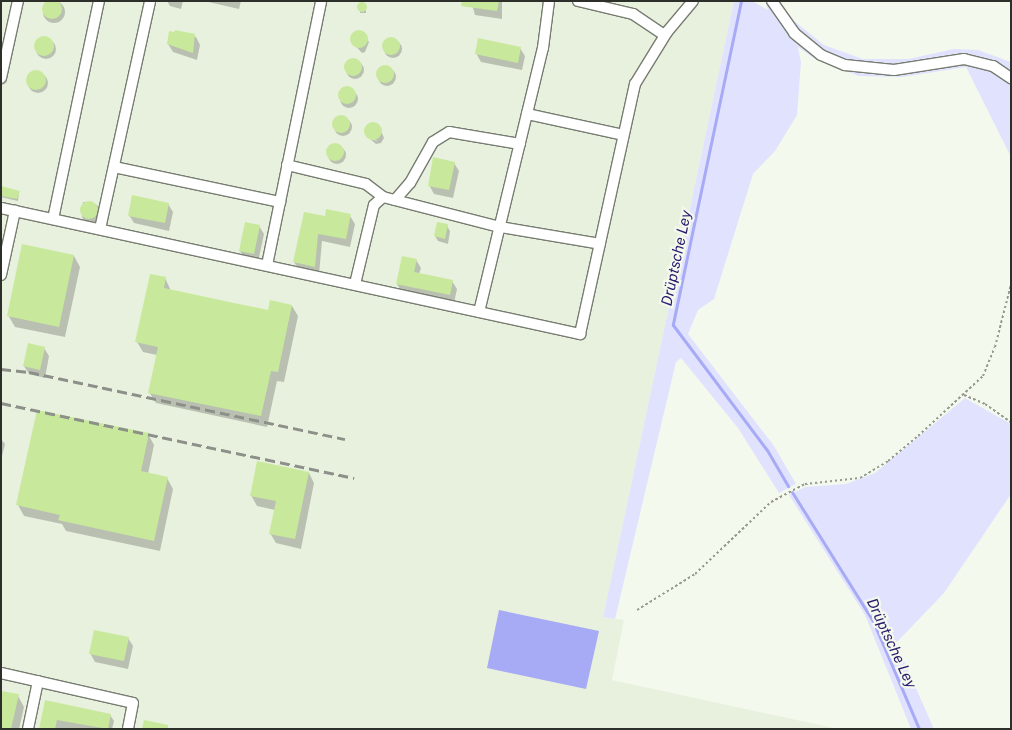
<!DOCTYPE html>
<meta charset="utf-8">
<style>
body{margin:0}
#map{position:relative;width:1012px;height:730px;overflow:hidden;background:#f4f9ed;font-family:"Public Sans",sans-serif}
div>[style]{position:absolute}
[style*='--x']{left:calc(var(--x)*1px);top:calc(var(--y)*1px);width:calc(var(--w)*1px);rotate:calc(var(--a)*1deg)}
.built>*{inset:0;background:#e8f1de}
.green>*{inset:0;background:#e1e3fe}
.water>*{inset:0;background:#a7aaf5}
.shadow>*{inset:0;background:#0003}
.round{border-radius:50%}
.stream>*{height:3px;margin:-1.5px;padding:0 1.5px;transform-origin:1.5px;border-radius:1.5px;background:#a7aaf5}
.building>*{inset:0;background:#c8e99b}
.path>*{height:2px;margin-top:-1px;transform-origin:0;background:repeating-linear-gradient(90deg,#959990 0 2.5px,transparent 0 5px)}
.roads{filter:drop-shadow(1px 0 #777c71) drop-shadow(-1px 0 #777c71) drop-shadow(0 1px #777c71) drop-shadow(0 -1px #777c71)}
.minor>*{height:10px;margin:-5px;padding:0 5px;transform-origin:5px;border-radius:5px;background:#fff}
.rail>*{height:3px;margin-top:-1.5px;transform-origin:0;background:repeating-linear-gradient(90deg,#8d9089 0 10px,transparent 0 15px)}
span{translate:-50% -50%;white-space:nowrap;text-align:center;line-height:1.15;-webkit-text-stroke:4.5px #f4f9ed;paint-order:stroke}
.water-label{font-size:15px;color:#291a6f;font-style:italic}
.frame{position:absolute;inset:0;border:2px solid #2d2f2b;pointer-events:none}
</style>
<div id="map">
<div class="built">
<i style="clip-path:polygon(1px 1px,734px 1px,603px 617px,624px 620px,612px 680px,838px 729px,1px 729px)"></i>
</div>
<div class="green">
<i style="clip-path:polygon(734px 1px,752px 1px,768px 10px,765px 1px,779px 1px,793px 20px,824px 45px,863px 59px,908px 59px,954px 49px,978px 50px,1011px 62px,1011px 157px,966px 67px,902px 77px,859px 76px,815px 59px,798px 47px,801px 62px,797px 115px,775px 151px,753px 174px,714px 299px,698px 310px,688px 334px,774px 446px,796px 484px,779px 493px,738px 428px,681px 358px,676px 362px,615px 619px,603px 617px)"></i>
<i style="clip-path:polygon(965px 398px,1011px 424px,1011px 494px,944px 593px,896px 643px,934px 729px,911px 729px,865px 615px,789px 495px,805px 487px,846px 484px,875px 473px)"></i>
</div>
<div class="water">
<i style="clip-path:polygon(499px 610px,599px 631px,586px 689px,487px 668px)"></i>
</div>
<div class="shadow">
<i class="round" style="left:43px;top:1px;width:22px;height:22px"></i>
<i style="clip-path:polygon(167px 1px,183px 1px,181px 9px,170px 6px)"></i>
<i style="clip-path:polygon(204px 1px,241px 1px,239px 9px)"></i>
<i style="clip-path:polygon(471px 1px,502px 1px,502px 19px,475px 15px)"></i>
<i style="clip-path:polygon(360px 5px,366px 5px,366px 13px,360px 13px)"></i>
<i style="clip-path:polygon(176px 31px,196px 37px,200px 45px,197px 60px,173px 52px,168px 44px)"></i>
<i style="clip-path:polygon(356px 32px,362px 32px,369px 42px,365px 52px,362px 53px,352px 42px)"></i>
<i class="round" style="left:36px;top:39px;width:20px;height:20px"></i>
<i class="round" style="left:384px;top:40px;width:18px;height:18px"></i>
<i style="clip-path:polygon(520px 48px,525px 56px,522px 70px,481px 62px,476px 53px)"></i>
<i class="round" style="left:346px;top:61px;width:18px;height:18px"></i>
<i class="round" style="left:378px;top:68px;width:18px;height:18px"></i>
<i class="round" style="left:28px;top:73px;width:20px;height:20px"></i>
<i class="round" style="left:340px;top:90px;width:18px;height:18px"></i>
<i class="round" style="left:334px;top:118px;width:18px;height:18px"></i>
<i style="clip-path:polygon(374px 123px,379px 126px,384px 138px,381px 143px,376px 144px,370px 139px,378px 141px,367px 135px,366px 130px)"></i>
<i class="round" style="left:328px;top:146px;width:18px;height:18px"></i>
<i style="clip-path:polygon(454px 163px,459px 171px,453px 198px,434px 194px,429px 185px)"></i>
<i style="clip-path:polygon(1px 188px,19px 192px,18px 201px,1px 197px)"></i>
<i style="clip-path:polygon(83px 202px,97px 205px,100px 209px,95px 223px,85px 221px,82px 217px)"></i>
<i style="clip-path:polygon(168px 204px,173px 212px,169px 231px,134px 223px,129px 215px)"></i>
<i style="clip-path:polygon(350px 216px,355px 224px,350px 247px,322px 241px,319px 275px,299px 270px,294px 262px,326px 218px)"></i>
<i style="clip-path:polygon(259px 226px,264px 234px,258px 262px,245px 259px,240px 251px)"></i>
<i style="clip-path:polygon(447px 226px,450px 231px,448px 244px,438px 241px,435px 236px)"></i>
<i style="clip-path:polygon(74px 256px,80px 267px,65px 337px,15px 327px,8px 315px)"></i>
<i style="clip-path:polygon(416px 260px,421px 268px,419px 274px,452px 281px,457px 289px,454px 303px,402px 292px,397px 284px)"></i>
<i style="clip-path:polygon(165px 278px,171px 291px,269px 312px,292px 306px,298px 316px,284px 382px,277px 381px,267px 427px,156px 403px,149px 392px,157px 355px,143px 352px,137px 342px)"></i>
<i style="clip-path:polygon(44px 348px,49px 356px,45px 378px,29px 374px,24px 366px)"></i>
<i style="clip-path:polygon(148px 434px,154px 445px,148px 474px,167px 478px,173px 489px,160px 551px,66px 531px,62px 524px,24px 516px,18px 505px)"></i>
<i style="clip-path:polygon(1px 439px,5px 444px,1px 460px)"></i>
<i style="clip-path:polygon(309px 473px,314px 483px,301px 549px,276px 543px,270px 533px,275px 510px,257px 506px,251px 495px)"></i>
<i style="clip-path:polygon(128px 638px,133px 646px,128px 669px,95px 662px,90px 653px)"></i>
<i style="clip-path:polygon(18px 696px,24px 707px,19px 729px,1px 729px)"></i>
<i style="clip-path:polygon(46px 702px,110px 715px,114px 721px,112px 729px,41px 729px)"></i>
</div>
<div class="stream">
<i style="--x:741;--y:1;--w:331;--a:101.9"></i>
<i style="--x:673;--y:325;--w:156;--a:53.1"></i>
<i style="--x:767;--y:450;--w:42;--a:59.7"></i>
<i style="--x:792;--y:492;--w:152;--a:57.9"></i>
<i style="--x:873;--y:621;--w:117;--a:66.9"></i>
</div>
<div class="building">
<i class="round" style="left:42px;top:-1px;width:20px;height:20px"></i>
<i style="clip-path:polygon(462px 1px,499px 1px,497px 11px,461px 6px)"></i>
<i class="round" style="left:357px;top:2px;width:10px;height:10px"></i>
<i style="clip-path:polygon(175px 30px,195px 34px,193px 53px,167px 44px,169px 31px,174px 32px)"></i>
<i class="round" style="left:350px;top:30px;width:18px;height:18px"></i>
<i class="round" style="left:34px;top:36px;width:20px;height:20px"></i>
<i class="round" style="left:382px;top:37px;width:18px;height:18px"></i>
<i style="clip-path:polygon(478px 38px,521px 47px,518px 63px,475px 54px)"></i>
<i class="round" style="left:344px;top:58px;width:18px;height:18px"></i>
<i class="round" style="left:376px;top:65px;width:18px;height:18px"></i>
<i class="round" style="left:26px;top:70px;width:20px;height:20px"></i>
<i class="round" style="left:338px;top:86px;width:18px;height:18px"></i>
<i class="round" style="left:332px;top:115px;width:18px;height:18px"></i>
<i class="round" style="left:364px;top:122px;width:18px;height:18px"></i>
<i class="round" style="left:326px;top:143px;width:18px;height:18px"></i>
<i style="clip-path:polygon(433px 157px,455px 162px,449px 190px,428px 186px)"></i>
<i style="clip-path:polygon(1px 186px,20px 191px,17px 199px,1px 196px)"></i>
<i style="clip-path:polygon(132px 195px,169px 203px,165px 223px,128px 216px)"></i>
<i class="round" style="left:80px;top:201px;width:18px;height:18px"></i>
<i style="clip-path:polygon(326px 209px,351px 214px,346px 239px,318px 234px,315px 267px,293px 262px,304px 212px,325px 216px)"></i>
<i style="clip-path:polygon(245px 222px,260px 225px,254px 254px,239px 251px)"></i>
<i style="clip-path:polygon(437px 222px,448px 224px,445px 239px,434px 236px)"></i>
<i style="clip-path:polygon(22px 244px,74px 255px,59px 327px,7px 316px)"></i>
<i style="clip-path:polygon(402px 256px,417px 259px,414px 272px,453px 280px,450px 295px,396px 284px)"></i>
<i style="clip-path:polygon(150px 274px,166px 277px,164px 288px,234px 303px,268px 310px,270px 300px,292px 305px,278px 372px,271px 371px,261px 416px,148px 393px,158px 347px,135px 342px)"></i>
<i style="clip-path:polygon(28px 343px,45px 347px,40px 370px,23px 366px)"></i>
<i style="clip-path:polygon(37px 410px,149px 433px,141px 471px,168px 477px,154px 541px,58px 520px,60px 515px,16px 505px)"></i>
<i style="clip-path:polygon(257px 461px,309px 472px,295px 539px,269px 534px,276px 501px,250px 496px)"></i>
<i style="clip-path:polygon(94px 630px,129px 637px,124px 661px,89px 654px)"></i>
<i style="clip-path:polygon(1px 691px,19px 694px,11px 729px,1px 729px)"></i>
<i style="clip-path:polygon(45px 700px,111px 714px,108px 729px,57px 720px,55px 729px,39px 729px)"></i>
<i style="clip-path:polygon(144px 720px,168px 725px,168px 729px,142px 729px)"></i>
</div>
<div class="path">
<i style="--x:964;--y:395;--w:23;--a:23"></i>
<i style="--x:985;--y:404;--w:32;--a:35"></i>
<i style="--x:637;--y:610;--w:68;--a:-31.8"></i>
<i style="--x:695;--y:574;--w:105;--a:-43.5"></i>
<i style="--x:771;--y:502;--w:38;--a:-28"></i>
<i style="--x:805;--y:484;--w:55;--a:-6.2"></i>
<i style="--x:860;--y:478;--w:33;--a:-31"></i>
<i style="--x:888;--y:461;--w:39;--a:-40"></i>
<i style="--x:918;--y:436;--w:88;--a:-42.7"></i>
<i style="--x:983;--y:376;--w:31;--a:-68"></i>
<i style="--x:995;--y:347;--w:65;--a:-75.7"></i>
</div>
<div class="roads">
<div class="minor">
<i style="--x:578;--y:1;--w:57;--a:13.3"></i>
<i style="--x:633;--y:14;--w:37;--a:34"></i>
<i style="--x:772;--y:1;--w:39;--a:55"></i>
<i style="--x:794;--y:33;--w:35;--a:39"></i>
<i style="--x:821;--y:55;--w:26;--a:23"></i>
<i style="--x:845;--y:65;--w:49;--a:5.8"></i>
<i style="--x:894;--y:70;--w:71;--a:-8.9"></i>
<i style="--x:964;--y:59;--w:30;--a:14"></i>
<i style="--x:993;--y:66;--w:22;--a:34"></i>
<i style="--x:1;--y:78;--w:79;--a:-77.6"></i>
<i style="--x:527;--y:114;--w:98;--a:12.3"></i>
<i style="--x:287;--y:165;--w:81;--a:13.5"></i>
<i style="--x:366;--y:184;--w:21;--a:37"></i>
<i style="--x:114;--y:167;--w:170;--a:11.9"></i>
<i style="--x:395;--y:200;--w:23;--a:-49"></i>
<i style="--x:410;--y:183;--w:47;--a:-60.7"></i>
<i style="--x:433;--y:142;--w:19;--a:-32"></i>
<i style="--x:449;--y:132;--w:72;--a:9.6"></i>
<i style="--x:1;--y:208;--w:593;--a:12.28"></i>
<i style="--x:580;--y:334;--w:256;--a:-77.6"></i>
<i style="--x:635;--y:84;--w:61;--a:-58.4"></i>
<i style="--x:667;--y:32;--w:40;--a:-50"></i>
<i style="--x:53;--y:219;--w:223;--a:-78.1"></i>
<i style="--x:100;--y:229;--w:233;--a:-77.6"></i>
<i style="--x:267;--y:265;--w:269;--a:-78.4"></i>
<i style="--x:1;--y:275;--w:66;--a:-77.7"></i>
<i style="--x:355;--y:284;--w:81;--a:-76.5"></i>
<i style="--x:374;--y:205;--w:12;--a:-42"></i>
<i style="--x:383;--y:197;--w:121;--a:14.4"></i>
<i style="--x:500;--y:227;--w:101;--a:9.6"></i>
<i style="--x:479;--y:312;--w:272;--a:-76.4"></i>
<i style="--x:543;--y:48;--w:47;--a:-82.7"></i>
<i style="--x:1;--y:673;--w:135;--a:12.8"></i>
<i style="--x:133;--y:703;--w:26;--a:101"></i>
<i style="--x:28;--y:729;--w:49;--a:-78.2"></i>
</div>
</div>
<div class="rail">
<i style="--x:1;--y:369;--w:28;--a:6"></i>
<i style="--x:29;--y:372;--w:323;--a:12"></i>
<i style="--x:1;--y:403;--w:361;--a:12"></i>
</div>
<div class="water-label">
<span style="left:676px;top:258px;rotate:-78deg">Drüptsche Ley</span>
<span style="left:892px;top:643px;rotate:65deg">Drüptsche Ley</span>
</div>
<div class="frame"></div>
</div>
